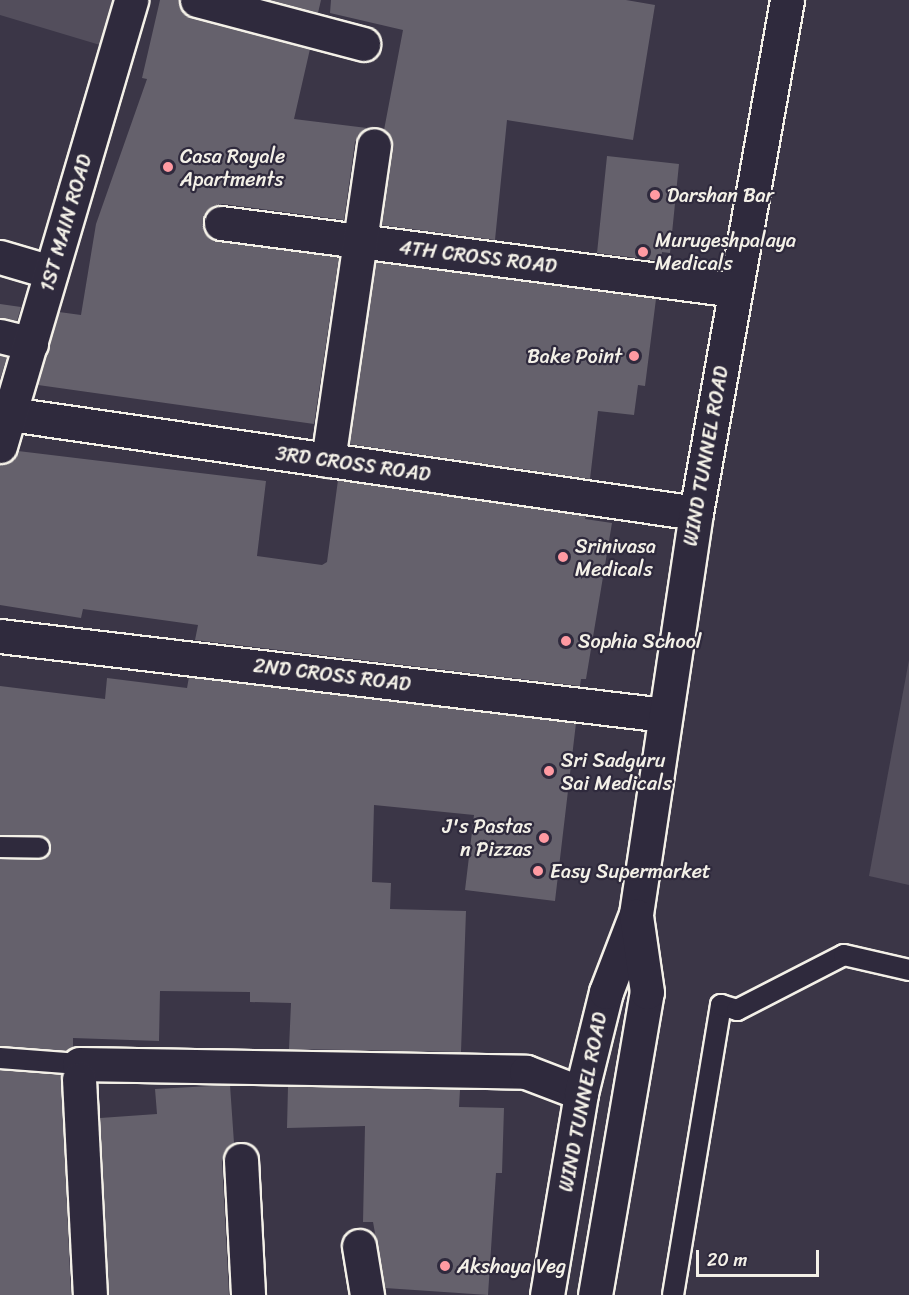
<!DOCTYPE html>
<style>
body{margin:0}
#map{position:relative;width:909px;height:1295px;overflow:hidden;background:#3b3647;font-family:Sriracha,sans-serif}
div>[style]{position:absolute}
[style*='--x']{left:calc(var(--x)*1px);top:calc(var(--y)*1px);width:calc(var(--w)*1px);rotate:calc(var(--a)*1deg)}
.green>*{inset:0;background:#534e5c}
.building>*{inset:0;background:#65616c}
.roads{filter:drop-shadow(2px 0 #f4f1e8) drop-shadow(-2px 0 #f4f1e8) drop-shadow(0 2px #f4f1e8) drop-shadow(0 -2px #f4f1e8)}
.service>*{height:20px;margin:-10px;padding:0 10px;transform-origin:10px;border-radius:10px;background:#2f2a3d}
.minor>*{height:33px;margin:-16.5px;padding:0 16.5px;transform-origin:16.5px;border-radius:16.5px;background:#2f2a3d}
.tertiary>*{height:33px;margin:-16.5px;padding:0 16.5px;transform-origin:16.5px;border-radius:16.5px;background:#2f2a3d}
.dots>*{width:16px;height:16px;translate:-50% -50%;box-sizing:border-box;border:3px solid #2f2a3d;border-radius:50%}
span{translate:-50% -50%;white-space:nowrap;text-align:center;line-height:1.15;-webkit-text-stroke:4.5px #2f2a3d;paint-order:stroke}
.poi-label{font-size:20px;color:#f4f1e8}
.left{translate:0 -50%;text-align:left}
.right{translate:-100% -50%;text-align:right}
.street-label{font-size:20px;color:#f4f1e8}
.scale{position:absolute;left:696px;top:1250px;width:123px;height:27px;box-sizing:border-box;border:3px solid #f4f1e8;border-top:0;padding-left:8px;font-size:18px;line-height:21px;white-space:nowrap;color:#f4f1e8;-webkit-text-stroke:4px #2f2a3d;paint-order:stroke}
</style>
<div id="map">
<div class="green">
<i style="clip-path:polygon(0 0,113px 0,100px 45px,0 15px)"></i>
<i style="clip-path:polygon(909px 660px,909px 885px,869px 876px)"></i>
</div>
<div class="building">
<i style="clip-path:polygon(160px 0,179px 0,183px 13px,192px 18px,310px 49px,294px 119px,367px 128px,355px 142px,344px 220px,223px 204px,213px 206px,203px 220px,204px 231px,218px 241px,339px 257px,314px 424px,38px 385px,59px 312px,81px 315px,96px 224px,147px 79px,142px 78px)"></i>
<i style="clip-path:polygon(270px 0,321px 0,318px 13px)"></i>
<i style="clip-path:polygon(331px 0,626px 0,655px 5px,633px 140px,507px 120px,495px 240px,381px 225px,393px 148px,391px 138px,384px 130px,403px 30px,330px 13px)"></i>
<i style="clip-path:polygon(607px 156px,679px 164px,670px 253px,662px 252px,661px 261px,597px 253px)"></i>
<i style="clip-path:polygon(376px 262px,656px 299px,645px 386px,638px 385px,634px 415px,598px 411px,590px 479px,349px 444px)"></i>
<i style="clip-path:polygon(0 304px,21px 307px,17px 321px,0 318px)"></i>
<i style="clip-path:polygon(0 355px,7px 357px,0 379px)"></i>
<i style="clip-path:polygon(18px 451px,266px 481px,257px 556px,322px 565px,327px 562px,338px 480px,586px 516px,585px 519px,612px 523px,586px 679px,581px 679px,580px 686px,195px 640px,198px 625px,83px 609px,81px 618px,0 605px,0 464px,12px 460px)"></i>
<i style="clip-path:polygon(189px 677px,576px 723px,555px 901px,465px 890px,474px 815px,374px 805px,372px 882px,391px 883px,390px 909px,466px 911px,461px 1052px,289px 1049px,291px 1003px,250px 1002px,250px 992px,160px 991px,159px 1041px,73px 1038px,73px 1047px,66px 1051px,0 1046px,0 859px,39px 860px,49px 855px,51px 848px,40px 836px,0 835px,0 686px,105px 699px,107px 678px,187px 688px)"></i>
<i style="clip-path:polygon(0 1070px,61px 1075px,71px 1295px,0 1295px)"></i>
<i style="clip-path:polygon(230px 1085px,234px 1143px,225px 1151px,222px 1161px,229px 1295px,109px 1295px,100px 1118px,157px 1114px,155px 1089px)"></i>
<i style="clip-path:polygon(288px 1086px,460px 1090px,459px 1107px,504px 1108px,502px 1173px,496px 1173px,488px 1295px,385px 1288px,373px 1222px,363px 1222px,365px 1126px,287px 1128px)"></i>
</div>
<div class="roads">
<div class="service">
<i style="--x:0;--y:847;--w:39;--a:1"></i>
<i style="--x:0;--y:1058;--w:79;--a:4.3"></i>
<i style="--x:673;--y:1295;--w:294;--a:-80.6"></i>
<i style="--x:721;--y:1005;--w:17;--a:17"></i>
<i style="--x:737;--y:1010;--w:120;--a:-27.2"></i>
<i style="--x:844;--y:955;--w:67;--a:13"></i>
</div>
<div class="minor">
<i style="--x:197;--y:0;--w:172;--a:14.8"></i>
<i style="--x:221;--y:223;--w:518;--a:7.43"></i>
<i style="--x:0;--y:257;--w:53;--a:16.4"></i>
<i style="--x:0;--y:336;--w:32;--a:14"></i>
<i style="--x:10;--y:414;--w:693;--a:8.21"></i>
<i style="--x:0;--y:446;--w:465;--a:-73.6"></i>
<i style="--x:328;--y:460;--w:318;--a:-81.7"></i>
<i style="--x:0;--y:636;--w:669;--a:6.78"></i>
<i style="--x:79;--y:1064;--w:447;--a:1"></i>
<i style="--x:526;--y:1072;--w:59;--a:20.9"></i>
<i style="--x:79;--y:1079;--w:216;--a:87.1"></i>
<i style="--x:241;--y:1160;--w:135;--a:87"></i>
<i style="--x:359;--y:1246;--w:50;--a:80.7"></i>
</div>
<div class="tertiary">
<i style="--x:547;--y:1295;--w:205;--a:-80.4"></i>
<i style="--x:581;--y:1093;--w:104;--a:-76.1"></i>
<i style="--x:606;--y:992;--w:84;--a:-69"></i>
<i style="--x:636;--y:914;--w:405;--a:-81.5"></i>
<i style="--x:696;--y:513;--w:521;--a:-79.94"></i>
<i style="--x:595;--y:1295;--w:307;--a:-80.3"></i>
<i style="--x:647;--y:992;--w:77;--a:-98.2"></i>
</div>
</div>
<div class="dots">
<i style="left:168px;top:167px;background:#ff9aa2"></i>
<i style="left:655px;top:195px;background:#ff9aa2"></i>
<i style="left:643px;top:252px;background:#ff9aa2"></i>
<i style="left:634px;top:356px;background:#ff9aa2"></i>
<i style="left:563px;top:557px;background:#ff9aa2"></i>
<i style="left:566px;top:641px;background:#ff9aa2"></i>
<i style="left:549px;top:771px;background:#ff9aa2"></i>
<i style="left:544px;top:838px;background:#ff9aa2"></i>
<i style="left:538px;top:871px;background:#ff9aa2"></i>
<i style="left:445px;top:1266px;background:#ff9aa2"></i>
</div>
<div class="poi-label">
<span class="left" style="left:180px;top:168px">Casa Royale<br>Apartments</span>
<span class="left" style="left:667px;top:195px">Darshan Bar</span>
<span class="left" style="left:655px;top:252px">Murugeshpalaya<br>Medicals</span>
<span class="right" style="left:622px;top:356px">Bake Point</span>
<span class="left" style="left:575px;top:558px">Srinivasa<br>Medicals</span>
<span class="left" style="left:578px;top:641px">Sophia School</span>
<span class="left" style="left:561px;top:772px">Sri Sadguru<br>Sai Medicals</span>
<span class="right" style="left:532px;top:838px">J's Pastas<br>n Pizzas</span>
<span class="left" style="left:550px;top:871px">Easy Supermarket</span>
<span class="left" style="left:457px;top:1266px">Akshaya Veg</span>
</div>
<div class="street-label">
<span style="left:66px;top:223px;rotate:-74deg">1ST MAIN ROAD</span>
<span style="left:478px;top:257px;rotate:7deg">4TH CROSS ROAD</span>
<span style="left:706px;top:456px;rotate:-80deg">WIND TUNNEL ROAD</span>
<span style="left:353px;top:464px;rotate:8deg">3RD CROSS ROAD</span>
<span style="left:332px;top:675px;rotate:7deg">2ND CROSS ROAD</span>
<span style="left:583px;top:1102px;rotate:-79deg">WIND TUNNEL ROAD</span>
</div>
<div class="scale">20 m</div>
</div>
